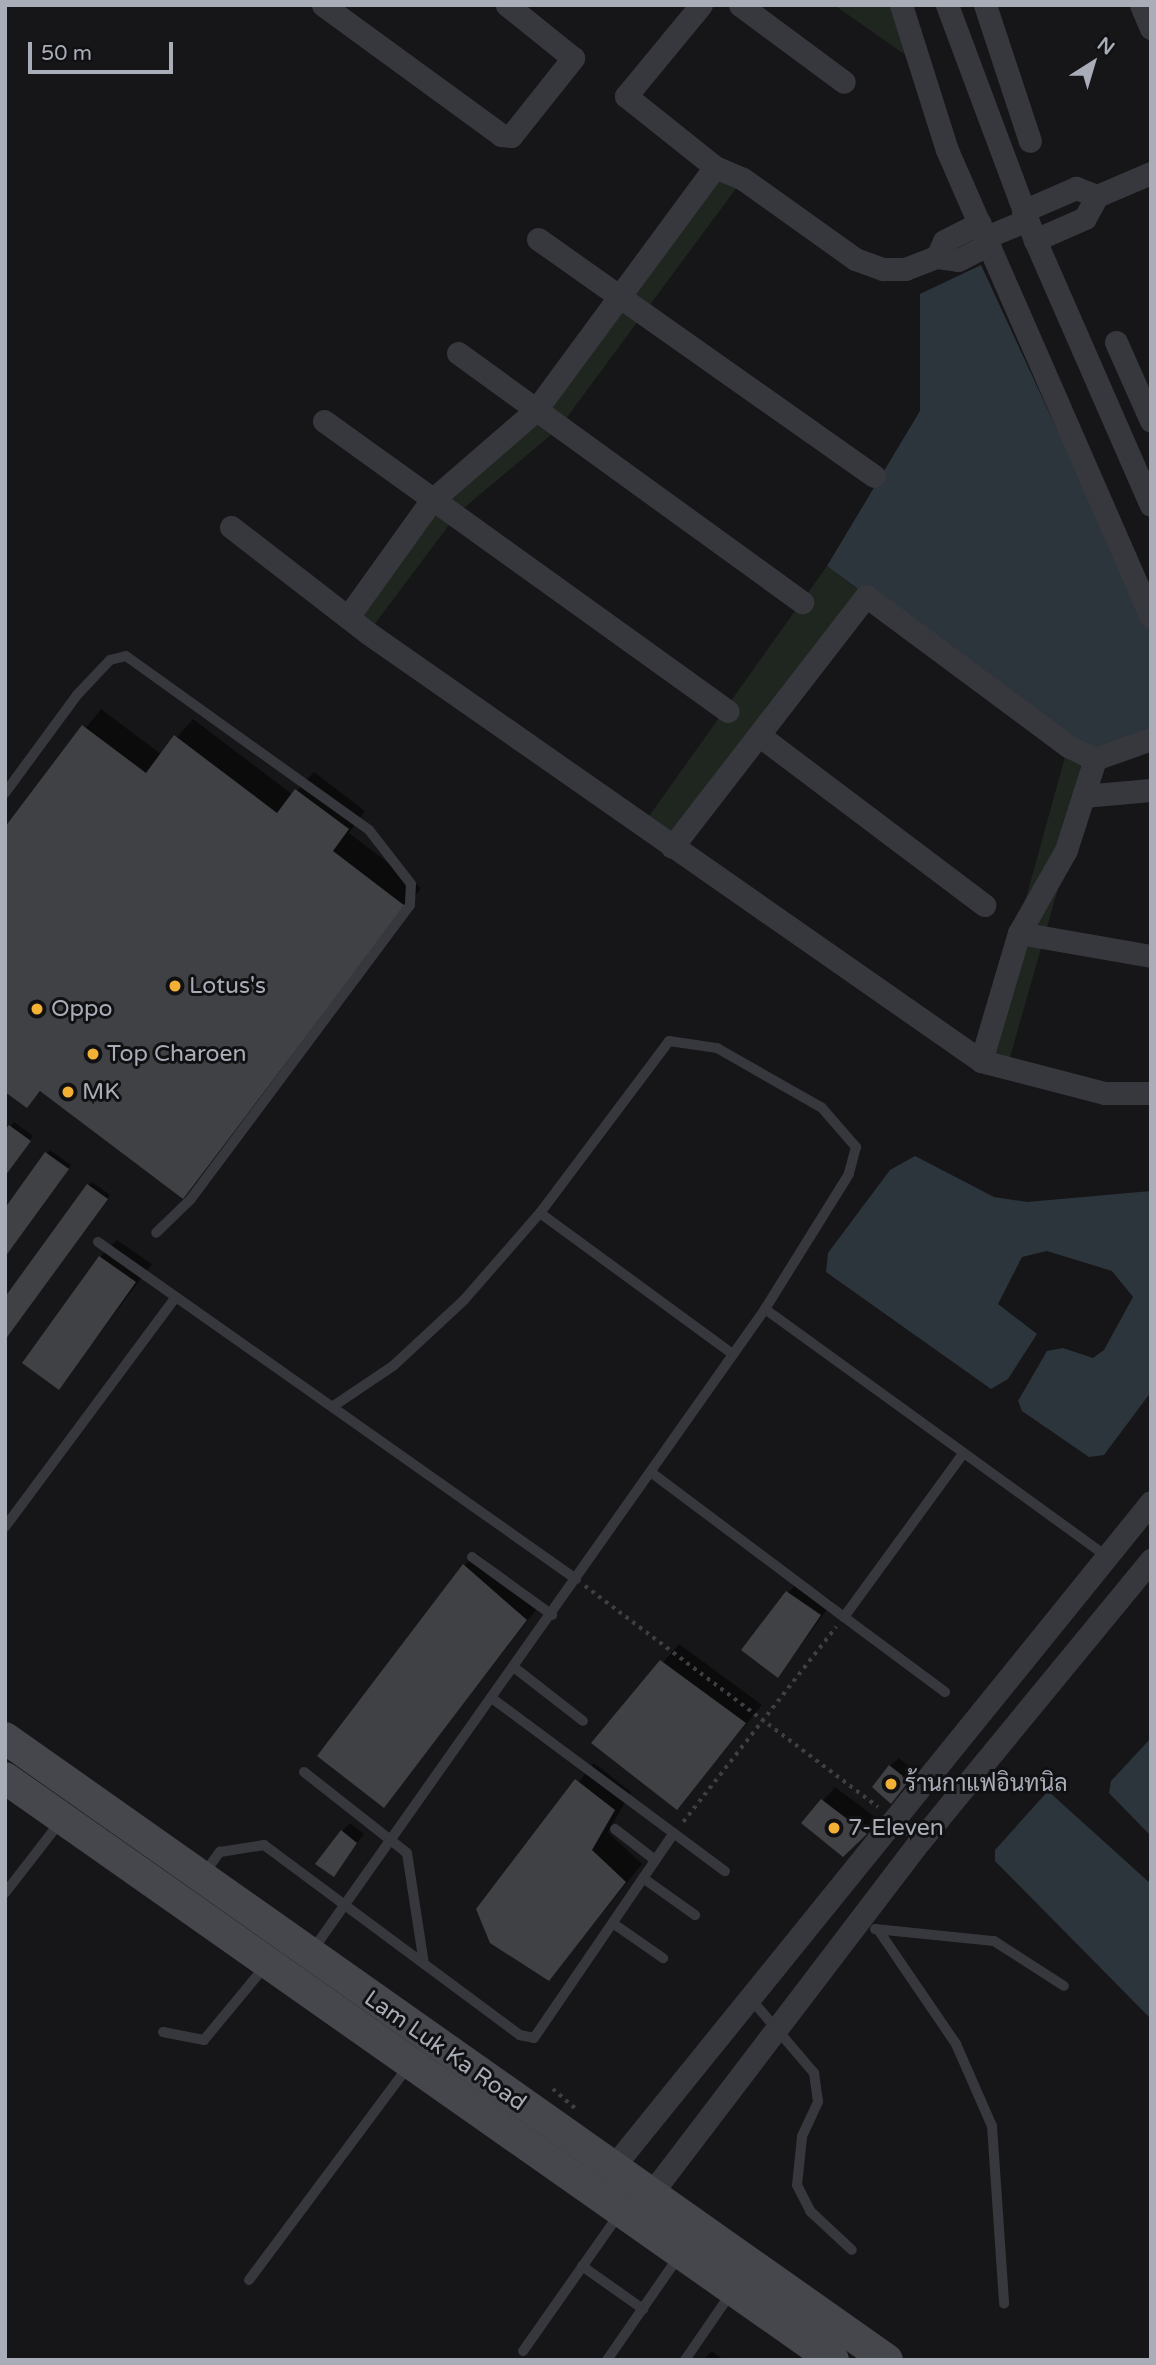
<!DOCTYPE html>
<meta charset="utf-8">
<style>
body{margin:0}
#map{position:relative;width:1156px;height:2365px;overflow:hidden;background:#161618;font-family:"Varela Round",Sarabun,sans-serif}
div>[style]{position:absolute}
[style*='--x']{left:calc(var(--x)*1px);top:calc(var(--y)*1px);width:calc(var(--w)*1px);rotate:calc(var(--a)*1deg)}
.green>*{inset:0;background:#1e261f}
.water>*{inset:0;background:#2c353c}
.shadow>*{inset:0;background:#0007}
.building>*{inset:0;background:#404145}
.path>*{height:3.5px;margin-top:-1.75px;transform-origin:0;background:repeating-linear-gradient(90deg,#3d3f44 0 3.5px,transparent 0 8.5px)}
.service>*{height:10px;margin:-5px;padding:0 5px;transform-origin:5px;border-radius:5px;background:#37383d}
.minor>*{height:23px;margin:-11.5px;padding:0 11.5px;transform-origin:11.5px;border-radius:11.5px;background:#37383d}
.secondary>*{height:32px;margin:-16px;padding:0 16px;transform-origin:16px;border-radius:16px;background:#45474d}
.dots>*{width:19px;height:19px;translate:-50% -50%;box-sizing:border-box;border:4px solid #111113;border-radius:50%}
span{translate:-50% -50%;white-space:nowrap;text-align:center;line-height:1.15;-webkit-text-stroke:6px #111113;paint-order:stroke}
.poi-label{font-size:23px;color:#a8adb8}
.left{translate:0 -50%;text-align:left}
.street-label{font-size:23px;color:#a8adb8}
.frame{position:absolute;inset:0;border:7px solid #a8adb8;pointer-events:none}
.north{position:absolute;left:1058px;top:28px;width:70px;height:70px;-webkit-text-stroke:5px #111113;paint-order:stroke;rotate:37deg;font-size:19px;font-weight:700;line-height:28px;text-align:center;color:#a8adb8}
.north::after{content:'';display:block;margin:auto;width:24px;height:32px;background:#a8adb8;clip-path:polygon(50% 0,100% 100%,50% 72%,0 100%)}
.scale{position:absolute;left:28px;top:42px;width:145px;height:32px;box-sizing:border-box;border:4px solid #a8adb8;border-top:0;padding-left:9px;font-size:21px;line-height:24px;white-space:nowrap;color:#a8adb8;-webkit-text-stroke:5px #111113;paint-order:stroke}
</style>
<div id="map">
<div class="green">
<i style="clip-path:polygon(834px 5px,905px 5px,920px 65px)"></i>
<i style="clip-path:polygon(715px 167px,743px 179px,559px 428px,458px 513px,368px 633px,350px 614px,431px 501px,535px 411px)"></i>
<i style="clip-path:polygon(827px 566px,866px 596px,672px 847px,642px 826px)"></i>
<i style="clip-path:polygon(1068px 746px,1095px 759px,1006px 1071px,981px 1061px)"></i>
</div>
<div class="water">
<i style="clip-path:polygon(981px 265px,1151px 633px,1151px 733px,1100px 753px,1068px 746px,827px 566px,920px 411px,920px 294px)"></i>
<i style="clip-path:polygon(915px 1156px,994px 1197px,1027px 1202px,1151px 1191px,1151px 1392px,1104px 1455px,1089px 1457px,1022px 1411px,1018px 1401px,1047px 1351px,1063px 1348px,1093px 1358px,1104px 1350px,1133px 1297px,1112px 1271px,1047px 1251px,1022px 1257px,998px 1304px,1037px 1334px,1008px 1379px,991px 1389px,826px 1272px,828px 1253px,890px 1170px)"></i>
<i style="clip-path:polygon(1151px 1738px,1151px 1836px,1109px 1793px,1111px 1781px)"></i>
<i style="clip-path:polygon(1048px 1791px,1151px 1884px,1151px 2019px,995px 1861px,995px 1850px)"></i>
</div>
<div class="shadow">
<i style="clip-path:polygon(101px 709px,162px 755px,193px 719px,293px 795px,314px 772px,365px 811px,349px 833px,421px 888px,183px 1197px,42px 1090px,27px 1106px,5px 829px)"></i>
<i style="clip-path:polygon(14px 1122px,33px 1136px,5px 1175px,5px 1133px)"></i>
<i style="clip-path:polygon(50px 1150px,71px 1165px,5px 1256px,5px 1211px)"></i>
<i style="clip-path:polygon(92px 1182px,110px 1195px,5px 1339px,89px 1185px)"></i>
<i style="clip-path:polygon(117px 1240px,152px 1264px,59px 1387px,100px 1257px)"></i>
<i style="clip-path:polygon(477px 1553px,539px 1606px,384px 1805px,464px 1566px)"></i>
<i style="clip-path:polygon(800px 1580px,833px 1601px,778px 1676px,788px 1593px)"></i>
<i style="clip-path:polygon(679px 1644px,762px 1705px,677px 1807px,593px 1743px)"></i>
<i style="clip-path:polygon(899px 1758px,916px 1772px,899px 1793px,890px 1766px)"></i>
<i style="clip-path:polygon(594px 1763px,631px 1792px,608px 1832px,642px 1864px,549px 1979px,478px 1909px)"></i>
<i style="clip-path:polygon(835px 1787px,879px 1820px,843px 1855px,804px 1823px)"></i>
<i style="clip-path:polygon(350px 1823px,364px 1834px,334px 1875px,342px 1831px)"></i>
<i style="clip-path:polygon(712px 2351px,724px 2360px,703px 2360px)"></i>
</div>
<div class="building">
<i style="clip-path:polygon(82px 725px,146px 773px,174px 735px,277px 813px,295px 789px,349px 829px,333px 851px,405px 906px,183px 1199px,40px 1091px,27px 1108px,5px 1092px,5px 827px)"></i>
<i style="clip-path:polygon(9px 1125px,31px 1141px,5px 1176px,5px 1130px)"></i>
<i style="clip-path:polygon(45px 1152px,69px 1169px,5px 1257px,5px 1208px)"></i>
<i style="clip-path:polygon(87px 1184px,108px 1199px,5px 1340px,5px 1297px)"></i>
<i style="clip-path:polygon(99px 1256px,136px 1282px,59px 1390px,22px 1363px)"></i>
<i style="clip-path:polygon(463px 1564px,527px 1620px,384px 1808px,317px 1756px)"></i>
<i style="clip-path:polygon(786px 1591px,821px 1615px,778px 1678px,741px 1650px)"></i>
<i style="clip-path:polygon(660px 1660px,746px 1723px,677px 1810px,591px 1743px)"></i>
<i style="clip-path:polygon(889px 1765px,909px 1781px,891px 1804px,872px 1787px)"></i>
<i style="clip-path:polygon(575px 1779px,615px 1810px,592px 1850px,626px 1882px,549px 1981px,490px 1943px,476px 1909px)"></i>
<i style="clip-path:polygon(821px 1799px,867px 1834px,843px 1857px,801px 1823px)"></i>
<i style="clip-path:polygon(341px 1830px,357px 1843px,334px 1877px,315px 1864px)"></i>
</div>
<div class="path">
<i style="--x:585;--y:1586;--w:367;--a:37"></i>
<i style="--x:683;--y:1822;--w:248;--a:-51.9"></i>
<i style="--x:553;--y:2089;--w:30;--a:41"></i>
</div>
<div class="service">
<i style="--x:5;--y:793;--w:122;--a:-53.7"></i>
<i style="--x:77;--y:695;--w:48;--a:-46.7"></i>
<i style="--x:110;--y:660;--w:16;--a:-14"></i>
<i style="--x:126;--y:656;--w:299;--a:35.6"></i>
<i style="--x:369;--y:830;--w:68;--a:52.1"></i>
<i style="--x:411;--y:884;--w:21;--a:93"></i>
<i style="--x:410;--y:905;--w:368;--a:126.7"></i>
<i style="--x:190;--y:1200;--w:47;--a:135.9"></i>
<i style="--x:540;--y:1213;--w:237;--a:36.2"></i>
<i style="--x:98;--y:1242;--w:585;--a:35.18"></i>
<i style="--x:335;--y:1405;--w:70;--a:-33.9"></i>
<i style="--x:393;--y:1366;--w:97;--a:-42.9"></i>
<i style="--x:464;--y:1300;--w:116;--a:-48.9"></i>
<i style="--x:540;--y:1213;--w:215;--a:-53.1"></i>
<i style="--x:669;--y:1041;--w:49;--a:8.3"></i>
<i style="--x:717;--y:1048;--w:121;--a:29.7"></i>
<i style="--x:822;--y:1108;--w:52;--a:48.9"></i>
<i style="--x:856;--y:1147;--w:28;--a:105"></i>
<i style="--x:849;--y:1174;--w:159;--a:121.9"></i>
<i style="--x:652;--y:1473;--w:240;--a:36.9"></i>
<i style="--x:844;--y:1617;--w:202;--a:-53.9"></i>
<i style="--x:5;--y:1527;--w:285;--a:-53.4"></i>
<i style="--x:472;--y:1557;--w:99;--a:35.9"></i>
<i style="--x:844;--y:1617;--w:126;--a:36.6"></i>
<i style="--x:515;--y:1668;--w:86;--a:37.9"></i>
<i style="--x:493;--y:1699;--w:289;--a:36.6"></i>
<i style="--x:304;--y:1772;--w:131;--a:38.2"></i>
<i style="--x:407;--y:1853;--w:112;--a:81.3"></i>
<i style="--x:893;--y:1818;--w:35;--a:40"></i>
<i style="--x:615;--y:1829;--w:51;--a:37.8"></i>
<i style="--x:203;--y:1875;--w:29;--a:-54"></i>
<i style="--x:220;--y:1852;--w:45;--a:-9"></i>
<i style="--x:264;--y:1845;--w:319;--a:36.6"></i>
<i style="--x:520;--y:2035;--w:14;--a:12"></i>
<i style="--x:534;--y:2038;--w:248;--a:-55.7"></i>
<i style="--x:643;--y:1878;--w:64;--a:35.4"></i>
<i style="--x:5;--y:1893;--w:90;--a:-52.2"></i>
<i style="--x:614;--y:1924;--w:60;--a:34.8"></i>
<i style="--x:875;--y:1929;--w:120;--a:5.8"></i>
<i style="--x:994;--y:1941;--w:83;--a:32.7"></i>
<i style="--x:879;--y:1931;--w:137;--a:55.7"></i>
<i style="--x:956;--y:2044;--w:90;--a:66.3"></i>
<i style="--x:992;--y:2126;--w:178;--a:86.1"></i>
<i style="--x:312;--y:1951;--w:786;--a:-54.79"></i>
<i style="--x:765;--y:1309;--w:422;--a:35.9"></i>
<i style="--x:750;--y:1998;--w:99;--a:49.5"></i>
<i style="--x:814;--y:2073;--w:29;--a:82"></i>
<i style="--x:818;--y:2102;--w:38;--a:115"></i>
<i style="--x:802;--y:2137;--w:48;--a:95.9"></i>
<i style="--x:797;--y:2185;--w:29;--a:63"></i>
<i style="--x:810;--y:2211;--w:57;--a:42.9"></i>
<i style="--x:163;--y:2032;--w:42;--a:11"></i>
<i style="--x:204;--y:2040;--w:97;--a:-50.4"></i>
<i style="--x:582;--y:2266;--w:75;--a:35.2"></i>
<i style="--x:249;--y:2280;--w:266;--a:-53.3"></i>
<i style="--x:523;--y:2351;--w:169;--a:-54.9"></i>
<i style="--x:607;--y:2360;--w:126;--a:-55.3"></i>
<i style="--x:685;--y:2360;--w:81;--a:-55.5"></i>
</div>
<div class="minor">
<i style="--x:323;--y:5;--w:220;--a:36.1"></i>
<i style="--x:501;--y:135;--w:10;--a:6"></i>
<i style="--x:511;--y:136;--w:100;--a:-51.5"></i>
<i style="--x:573;--y:58;--w:85;--a:-141.2"></i>
<i style="--x:701;--y:5;--w:118;--a:129.5"></i>
<i style="--x:626;--y:96;--w:114;--a:38.6"></i>
<i style="--x:740;--y:5;--w:129;--a:36.5"></i>
<i style="--x:901;--y:5;--w:152;--a:72.4"></i>
<i style="--x:947;--y:150;--w:510;--a:66.4"></i>
<i style="--x:947;--y:5;--w:251;--a:69.5"></i>
<i style="--x:1035;--y:240;--w:289;--a:66.4"></i>
<i style="--x:985;--y:5;--w:143;--a:71.7"></i>
<i style="--x:1141;--y:5;--w:25;--a:67"></i>
<i style="--x:1097;--y:196;--w:59;--a:-23.1"></i>
<i style="--x:1023;--y:211;--w:58;--a:-23.5"></i>
<i style="--x:1076;--y:188;--w:22;--a:21"></i>
<i style="--x:1097;--y:196;--w:25;--a:119"></i>
<i style="--x:1085;--y:218;--w:55;--a:156.3"></i>
<i style="--x:986;--y:237;--w:44;--a:-22.5"></i>
<i style="--x:538;--y:239;--w:411;--a:35.2"></i>
<i style="--x:937;--y:257;--w:21;--a:8"></i>
<i style="--x:958;--y:260;--w:35;--a:-27"></i>
<i style="--x:1116;--y:342;--w:86;--a:66.1"></i>
<i style="--x:458;--y:353;--w:425;--a:35.9"></i>
<i style="--x:324;--y:421;--w:497;--a:35.7"></i>
<i style="--x:231;--y:527;--w:173;--a:37.7"></i>
<i style="--x:368;--y:633;--w:748;--a:34.92"></i>
<i style="--x:981;--y:1061;--w:134;--a:-73.5"></i>
<i style="--x:1019;--y:933;--w:95;--a:-60.5"></i>
<i style="--x:1066;--y:850;--w:96;--a:-72.3"></i>
<i style="--x:1095;--y:759;--w:59;--a:-19.7"></i>
<i style="--x:350;--y:614;--w:139;--a:-54.4"></i>
<i style="--x:431;--y:501;--w:138;--a:-40.9"></i>
<i style="--x:535;--y:411;--w:303;--a:-53.6"></i>
<i style="--x:715;--y:167;--w:30;--a:23"></i>
<i style="--x:743;--y:179;--w:138;--a:35.5"></i>
<i style="--x:855;--y:259;--w:30;--a:20"></i>
<i style="--x:883;--y:269;--w:22;--a:0"></i>
<i style="--x:905;--y:269;--w:34;--a:-21"></i>
<i style="--x:937;--y:257;--w:17;--a:-66"></i>
<i style="--x:944;--y:241;--w:40;--a:-26.6"></i>
<i style="--x:760;--y:736;--w:281;--a:37"></i>
<i style="--x:1083;--y:796;--w:68;--a:-5"></i>
<i style="--x:672;--y:847;--w:317;--a:-52.3"></i>
<i style="--x:866;--y:596;--w:252;--a:36.6"></i>
<i style="--x:1068;--y:746;--w:30;--a:26"></i>
<i style="--x:1019;--y:933;--w:134;--a:9.9"></i>
<i style="--x:981;--y:1061;--w:128;--a:14.5"></i>
<i style="--x:1105;--y:1093;--w:46;--a:0"></i>
<i style="--x:613;--y:2167;--w:855;--a:-51.03"></i>
<i style="--x:650;--y:2195;--w:445;--a:-52.7"></i>
<i style="--x:920;--y:1841;--w:364;--a:-50.6"></i>
</div>
<div class="secondary">
<i style="--x:5;--y:1738;--w:1079;--a:35.19"></i>
<i style="--x:5;--y:1778;--w:1012;--a:35.1"></i>
</div>
<div class="dots">
<i style="left:175px;top:986px;background:#f2b134"></i>
<i style="left:37px;top:1009px;background:#f2b134"></i>
<i style="left:93px;top:1054px;background:#f2b134"></i>
<i style="left:68px;top:1092px;background:#f2b134"></i>
<i style="left:891px;top:1784px;background:#f2b134"></i>
<i style="left:834px;top:1828px;background:#f2b134"></i>
</div>
<div class="poi-label">
<span class="left" style="left:189px;top:986px">Lotus's</span>
<span class="left" style="left:51px;top:1009px">Oppo</span>
<span class="left" style="left:107px;top:1054px">Top Charoen</span>
<span class="left" style="left:82px;top:1092px">MK</span>
<span class="left" style="left:905px;top:1784px">ร้านกาแฟอินทนิล</span>
<span class="left" style="left:848px;top:1828px">7-Eleven</span>
</div>
<div class="street-label">
<span style="left:445px;top:2051px;rotate:35deg">Lam Luk Ka Road</span>
</div>
<div class="frame"></div>
<div class="north">N</div>
<div class="scale">50 m</div>
</div>
